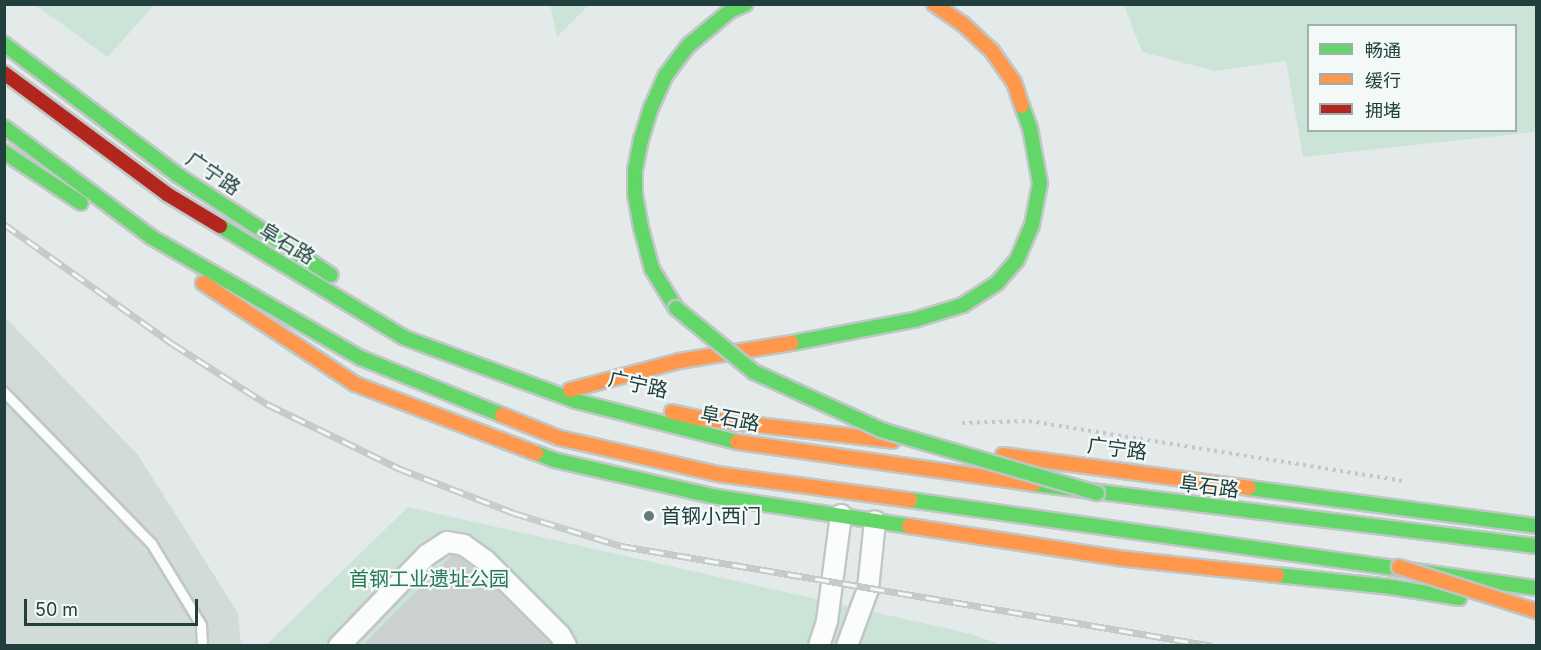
<!DOCTYPE html>
<meta charset="utf-8">
<style>
body{margin:0}
#map{position:relative;width:1541px;height:650px;overflow:hidden;background:#e4eae9;font-family:Inter,"Noto Sans SC",sans-serif}
div>[style]{position:absolute}
[style*='--x']{left:calc(var(--x)*1px);top:calc(var(--y)*1px);width:calc(var(--w)*1px);rotate:calc(var(--a)*1deg)}
.built>*{inset:0;background:#d1dcd9}
.green>*{inset:0;background:#cce4d8}
.building>*{inset:0;background:#cbd1d0}
.path>*{height:4px;margin-top:-2px;transform-origin:0;background:repeating-linear-gradient(90deg,#c1cac9 0 3px,transparent 0 7.5px)}
.roads{filter:drop-shadow(2px 0 #c1c7c6) drop-shadow(-2px 0 #c1c7c6) drop-shadow(0 2px #c1c7c6) drop-shadow(0 -2px #c1c7c6)}
.lane>*{height:9px;margin:-4.5px;padding:0 4.5px;transform-origin:4.5px;border-radius:4.5px;background:#fbfcfc}
.street>*{height:20px;margin:-10px;padding:0 10px;transform-origin:10px;border-radius:10px;background:#fbfcfc}
.fast>*{height:14px;margin:-7px;padding:0 7px;transform-origin:7px;border-radius:7px;background:#63d668}
.slow>*{height:14px;margin:-7px;padding:0 7px;transform-origin:7px;border-radius:7px;background:#ff974d}
.jam>*{height:14px;margin:-7px;padding:0 7px;transform-origin:7px;border-radius:7px;background:#b3261e}
.rail>*{height:7px;margin-top:-3.5px;transform-origin:0;background:repeating-linear-gradient(90deg,#f2f9f7 0 14px,#c6cbca 0 28px);box-sizing:border-box;border-block:2px solid #c6cbca}
.bridges{filter:drop-shadow(2px 0 #bcc6c5) drop-shadow(-2px 0 #bcc6c5) drop-shadow(0 2px #bcc6c5) drop-shadow(0 -2px #bcc6c5)}
.fast-bridge>*{height:14px;margin:-7px;padding:0 7px;transform-origin:7px;border-radius:7px;background:#63d668}
.slow-bridge>*{height:14px;margin:-7px;padding:0 7px;transform-origin:7px;border-radius:7px;background:#ff974d}
.dots>*{width:16px;height:16px;translate:-50% -50%;box-sizing:border-box;border:3px solid #f2f9f7;border-radius:50%}
span{translate:-50% -50%;white-space:nowrap;text-align:center;line-height:1.15;-webkit-text-stroke:4.5px #f2f9f7;paint-order:stroke}
.street-label{font-size:20px;color:#203f3d}
.poi-label{font-size:20px;color:#203f3d}
.left{translate:0 -50%;text-align:left}
.park-label{font-size:20px;color:#277957}
.frame{position:absolute;inset:0;border:6px solid #203f3d;pointer-events:none}
.legend{position:absolute;left:1307px;top:24px;width:210px;height:108px;box-sizing:border-box;background:#f2f9f7;border:2px solid #9eafad;margin:0;padding:8px 10px;list-style:none;font-size:18px;color:#203f3d}
.legend li{display:flex;align-items:center;gap:12px;height:30px}
.legend b{width:30px;border:2px solid #9eafad}
.scale{position:absolute;left:24px;top:599px;width:174px;height:27px;box-sizing:border-box;border:3px solid #203f3d;border-top:0;padding-left:8px;font-size:18px;line-height:21px;white-space:nowrap;color:#203f3d;-webkit-text-stroke:4px #f2f9f7;paint-order:stroke}
</style>
<div id="map">
<div class="built">
<i style="clip-path:polygon(4px 316px,138px 455px,238px 613px,241px 645px,5px 645px)"></i>
</div>
<div class="green">
<i style="clip-path:polygon(550px 4px,589px 4px,589px 5px,557px 37px)"></i>
<i style="clip-path:polygon(35px 5px,154px 5px,108px 57px)"></i>
<i style="clip-path:polygon(evenodd,1124px 5px,1536px 5px,1536px 132px,1303px 157px,1286px 61px,1215px 71px,1142px 52px,1124px 5px,1308px 26px,1516px 26px,1516px 130px,1308px 130px,1308px 26px)"></i>
<i style="clip-path:polygon(408px 507px,971px 634px,1002px 645px,265px 646px)"></i>
</div>
<div class="building">
<i style="clip-path:polygon(452px 555px,459px 556px,477px 569px,552px 645px,363px 645px)"></i>
</div>
<div class="path">
<i style="--x:962;--y:423;--w:67;--a:-1.7"></i>
<i style="--x:1029;--y:421;--w:378;--a:9.1"></i>
</div>
<div class="roads">
<div class="lane">
<i style="--x:4;--y:392;--w:211;--a:45.8"></i>
<i style="--x:151;--y:543;--w:96;--a:58.6"></i>
<i style="--x:201;--y:625;--w:21;--a:87"></i>
</div>
<div class="street">
<i style="--x:339;--y:646;--w:127;--a:-46"></i>
<i style="--x:427;--y:555;--w:24;--a:-33"></i>
<i style="--x:447;--y:542;--w:17;--a:10"></i>
<i style="--x:464;--y:545;--w:26;--a:36"></i>
<i style="--x:485;--y:560;--w:106;--a:45"></i>
<i style="--x:560;--y:635;--w:13;--a:61"></i>
<i style="--x:819;--y:646;--w:26;--a:-72"></i>
<i style="--x:827;--y:621;--w:107;--a:-82.5"></i>
<i style="--x:847;--y:646;--w:61;--a:-69.8"></i>
<i style="--x:868;--y:589;--w:68;--a:-84.1"></i>
</div>
<div class="fast">
<i style="--x:4;--y:44;--w:219;--a:37"></i>
<i style="--x:179;--y:176;--w:181;--a:33.1"></i>
<i style="--x:4;--y:127;--w:184;--a:36.8"></i>
<i style="--x:151;--y:237;--w:242;--a:30"></i>
<i style="--x:361;--y:358;--w:152;--a:22"></i>
<i style="--x:4;--y:152;--w:92;--a:33.5"></i>
<i style="--x:220;--y:226;--w:216;--a:31.2"></i>
<i style="--x:405;--y:338;--w:182;--a:20.2"></i>
<i style="--x:576;--y:401;--w:166;--a:14.3"></i>
<i style="--x:676;--y:308;--w:46;--a:-121.6"></i>
<i style="--x:652;--y:269;--w:42;--a:-105"></i>
<i style="--x:641;--y:228;--w:34;--a:-100"></i>
<i style="--x:635;--y:195;--w:25;--a:-90"></i>
<i style="--x:635;--y:170;--w:31;--a:-79"></i>
<i style="--x:641;--y:140;--w:34;--a:-73"></i>
<i style="--x:651;--y:108;--w:36;--a:-66"></i>
<i style="--x:666;--y:75;--w:38;--a:-53"></i>
<i style="--x:689;--y:45;--w:53;--a:-39.7"></i>
<i style="--x:730;--y:11;--w:17;--a:-25"></i>
<i style="--x:792;--y:343;--w:124;--a:-10.7"></i>
<i style="--x:914;--y:320;--w:51;--a:-17"></i>
<i style="--x:963;--y:305;--w:40;--a:-32.9"></i>
<i style="--x:997;--y:283;--w:30;--a:-49"></i>
<i style="--x:1017;--y:260;--w:38;--a:-67"></i>
<i style="--x:1032;--y:225;--w:43;--a:-79.2"></i>
<i style="--x:1040;--y:183;--w:56;--a:-100.3"></i>
<i style="--x:1030;--y:128;--w:23;--a:-110"></i>
<i style="--x:536;--y:453;--w:19;--a:21"></i>
<i style="--x:554;--y:460;--w:167;--a:12.8"></i>
<i style="--x:717;--y:497;--w:194;--a:8.6"></i>
<i style="--x:1034;--y:484;--w:506;--a:7.04"></i>
<i style="--x:1249;--y:488;--w:290;--a:7.5"></i>
<i style="--x:910;--y:500;--w:632;--a:8"></i>
<i style="--x:1277;--y:575;--w:115;--a:6"></i>
<i style="--x:1391;--y:587;--w:69;--a:9.2"></i>
</div>
<div class="slow">
<i style="--x:934;--y:4;--w:35;--a:35"></i>
<i style="--x:963;--y:24;--w:40;--a:43"></i>
<i style="--x:992;--y:51;--w:38;--a:55"></i>
<i style="--x:1014;--y:82;--w:25;--a:72"></i>
<i style="--x:203;--y:283;--w:182;--a:33.6"></i>
<i style="--x:355;--y:384;--w:194;--a:20.9"></i>
<i style="--x:570;--y:390;--w:113;--a:-14.9"></i>
<i style="--x:679;--y:361;--w:114;--a:-9.1"></i>
<i style="--x:672;--y:412;--w:27;--a:13"></i>
<i style="--x:698;--y:418;--w:196;--a:6.7"></i>
<i style="--x:502;--y:415;--w:61;--a:22"></i>
<i style="--x:559;--y:438;--w:162;--a:12.8"></i>
<i style="--x:717;--y:474;--w:195;--a:7.7"></i>
<i style="--x:737;--y:442;--w:300;--a:8"></i>
<i style="--x:1003;--y:455;--w:248;--a:7.6"></i>
<i style="--x:909;--y:526;--w:210;--a:8.7"></i>
<i style="--x:1117;--y:558;--w:161;--a:6.1"></i>
</div>
<div class="jam">
<i style="--x:4;--y:73;--w:203;--a:36.6"></i>
<i style="--x:167;--y:194;--w:62;--a:31.1"></i>
</div>
</div>
<div class="rail">
<i style="--x:4;--y:224;--w:207;--a:35.4"></i>
<i style="--x:173;--y:344;--w:112;--a:32.6"></i>
<i style="--x:267;--y:404;--w:146;--a:26"></i>
<i style="--x:398;--y:468;--w:124;--a:21.2"></i>
<i style="--x:514;--y:513;--w:113;--a:17"></i>
<i style="--x:622;--y:546;--w:599;--a:9.6"></i>
</div>
<div class="bridges">
<div class="fast-bridge">
<i style="--x:676;--y:308;--w:101;--a:39.4"></i>
<i style="--x:754;--y:372;--w:140;--a:24.5"></i>
<i style="--x:881;--y:430;--w:225;--a:16.3"></i>
</div>
<div class="slow-bridge">
<i style="--x:1399;--y:567;--w:144;--a:17.8"></i>
</div>
</div>
<div class="dots">
<i style="left:649px;top:516px;background:#657b79"></i>
</div>
<div class="street-label">
<span style="left:213px;top:174px;rotate:34deg">广宁路</span>
<span style="left:287px;top:244px;rotate:31deg">阜石路</span>
<span style="left:638px;top:385px;rotate:12deg">广宁路</span>
<span style="left:730px;top:419px;rotate:11deg">阜石路</span>
<span style="left:1117px;top:449px;rotate:7deg">广宁路</span>
<span style="left:1209px;top:487px;rotate:7deg">阜石路</span>
</div>
<div class="poi-label">
<span class="left" style="left:661px;top:516px">首钢小西门</span>
</div>
<div class="park-label">
<span style="left:429px;top:579px">首钢工业遗址公园</span>
</div>
<div class="frame"></div>
<ul class="legend">
<li><b style="height:8px;background:#63d668"></b>畅通</li>
<li><b style="height:8px;background:#ff974d"></b>缓行</li>
<li><b style="height:8px;background:#b3261e"></b>拥堵</li>
</ul>
<div class="scale">50 m</div>
</div>
